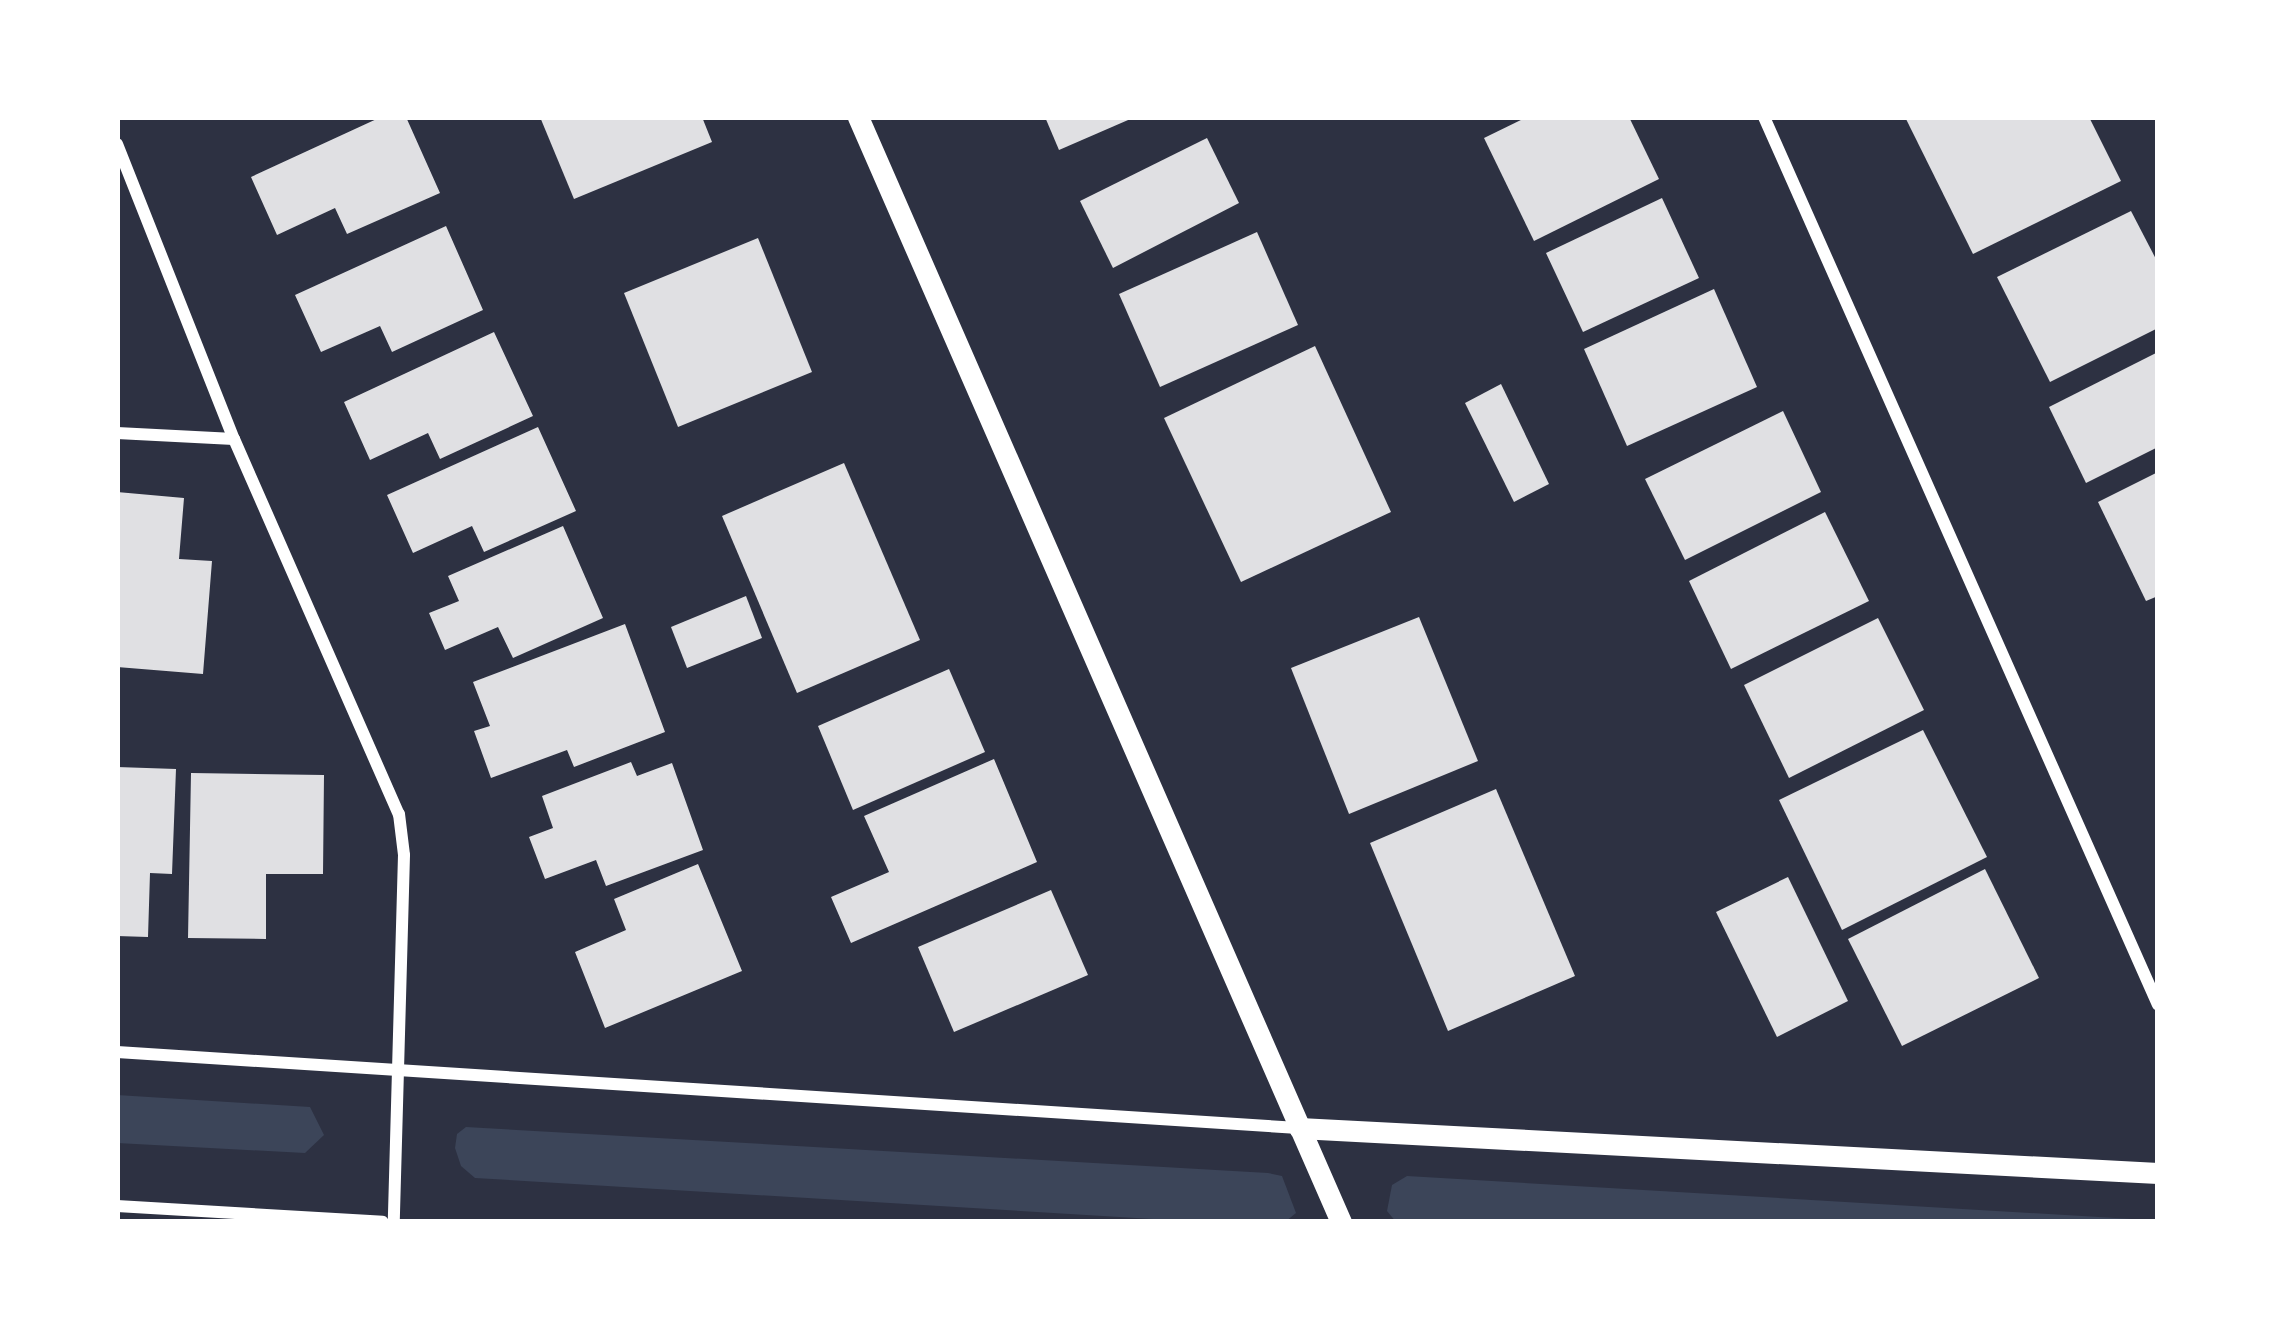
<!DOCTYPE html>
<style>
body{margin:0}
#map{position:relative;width:2275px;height:1339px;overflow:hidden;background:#2d3142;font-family:Commissioner,sans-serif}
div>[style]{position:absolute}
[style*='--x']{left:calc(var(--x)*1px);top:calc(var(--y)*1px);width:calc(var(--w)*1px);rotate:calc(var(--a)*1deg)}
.green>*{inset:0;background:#3c4559}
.building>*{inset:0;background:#e0e0e3}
.minor>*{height:12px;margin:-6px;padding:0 6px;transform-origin:6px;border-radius:6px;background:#fff}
.tertiary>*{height:21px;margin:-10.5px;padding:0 10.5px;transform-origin:10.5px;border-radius:10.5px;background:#fff}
span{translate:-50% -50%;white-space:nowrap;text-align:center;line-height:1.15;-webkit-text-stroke:9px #fff;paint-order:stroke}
.frame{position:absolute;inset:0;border:120px solid #fff;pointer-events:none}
</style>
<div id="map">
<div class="green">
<i style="clip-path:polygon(117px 1095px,310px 1107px,324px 1135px,305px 1153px,117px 1143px)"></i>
<i style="clip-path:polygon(466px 1127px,1268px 1173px,1282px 1176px,1296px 1213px,1285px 1222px,1202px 1222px,475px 1178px,461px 1166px,455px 1148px,457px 1134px)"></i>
<i style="clip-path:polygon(1407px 1176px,2149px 1220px,2158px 1222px,1396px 1222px,1387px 1211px,1392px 1185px)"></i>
</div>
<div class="building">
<i style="clip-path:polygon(381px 117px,406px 117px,440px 193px,347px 234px,335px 208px,277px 235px,251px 177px)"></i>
<i style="clip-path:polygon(540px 117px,702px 117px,712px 142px,574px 199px)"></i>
<i style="clip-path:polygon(1045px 117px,1135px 117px,1059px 150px)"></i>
<i style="clip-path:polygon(1527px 117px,1629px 117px,1659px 179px,1534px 241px,1484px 138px)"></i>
<i style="clip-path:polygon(1905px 117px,2089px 117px,2121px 181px,1973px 254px)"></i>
<i style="clip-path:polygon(1207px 138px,1239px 203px,1113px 268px,1080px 201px)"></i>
<i style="clip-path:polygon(1662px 198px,1699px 278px,1583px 332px,1546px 253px)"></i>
<i style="clip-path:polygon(2131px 211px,2158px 263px,2158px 328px,2050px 382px,1997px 277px)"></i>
<i style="clip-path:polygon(446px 226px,483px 310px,392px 352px,380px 326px,321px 352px,295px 295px)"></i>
<i style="clip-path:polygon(1257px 232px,1298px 325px,1160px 387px,1119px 294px)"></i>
<i style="clip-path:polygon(758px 238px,812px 372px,678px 427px,624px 293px)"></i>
<i style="clip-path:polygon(1714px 289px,1757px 387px,1627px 446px,1584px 349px)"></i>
<i style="clip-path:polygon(494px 332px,533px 416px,440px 459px,428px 433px,370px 460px,344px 402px)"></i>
<i style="clip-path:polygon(1315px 346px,1391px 512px,1241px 582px,1164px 418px)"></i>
<i style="clip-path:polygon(2158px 352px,2158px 447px,2086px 483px,2049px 407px)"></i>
<i style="clip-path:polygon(1501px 384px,1549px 484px,1514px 502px,1465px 403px)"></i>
<i style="clip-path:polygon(1783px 411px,1821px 492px,1685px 560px,1645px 479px)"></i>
<i style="clip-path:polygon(538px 427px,576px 511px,484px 552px,472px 526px,413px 553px,387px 495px)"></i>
<i style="clip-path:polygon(844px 463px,920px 640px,797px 693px,722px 516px)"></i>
<i style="clip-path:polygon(2158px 472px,2158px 596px,2146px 601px,2098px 502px)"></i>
<i style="clip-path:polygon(117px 492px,184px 498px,179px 559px,212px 561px,203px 674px,117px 667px)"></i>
<i style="clip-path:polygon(1825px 512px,1869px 601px,1731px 669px,1689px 581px)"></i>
<i style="clip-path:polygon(563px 526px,603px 618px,513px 658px,498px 627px,445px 650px,429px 613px,459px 601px,448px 576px)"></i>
<i style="clip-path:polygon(746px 596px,762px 638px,687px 668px,671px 627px)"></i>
<i style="clip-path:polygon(1419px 617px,1478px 761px,1349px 814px,1291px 668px)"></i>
<i style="clip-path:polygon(1878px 618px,1924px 710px,1789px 778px,1744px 685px)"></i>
<i style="clip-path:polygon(625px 624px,665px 732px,574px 767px,567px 750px,491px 778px,474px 731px,490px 726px,473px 682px)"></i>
<i style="clip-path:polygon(949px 669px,985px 752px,853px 810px,818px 726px)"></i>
<i style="clip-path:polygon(1923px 730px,1987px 857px,1842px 930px,1779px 800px)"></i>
<i style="clip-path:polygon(994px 759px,1037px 862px,851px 943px,831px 897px,889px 872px,864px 816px)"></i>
<i style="clip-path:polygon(631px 762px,637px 776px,672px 763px,703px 850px,606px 886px,596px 860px,545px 879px,529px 837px,553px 828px,542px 796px)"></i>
<i style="clip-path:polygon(117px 767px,176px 769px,172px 874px,150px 873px,148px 937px,117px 936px)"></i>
<i style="clip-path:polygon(191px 773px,324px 775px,323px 874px,266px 874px,266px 939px,188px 938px)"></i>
<i style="clip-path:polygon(1496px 789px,1575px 976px,1448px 1031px,1370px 843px)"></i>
<i style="clip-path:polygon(698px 864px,742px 971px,605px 1028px,575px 952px,626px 930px,614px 899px)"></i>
<i style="clip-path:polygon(1985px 869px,2039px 978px,1902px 1046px,1848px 939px)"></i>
<i style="clip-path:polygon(1788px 877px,1848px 1001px,1777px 1037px,1716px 912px)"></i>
<i style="clip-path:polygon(1051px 890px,1088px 975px,954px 1032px,918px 947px)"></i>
</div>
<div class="minor">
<i style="--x:1764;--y:117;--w:971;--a:66.07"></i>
<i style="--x:117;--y:144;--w:317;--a:68.4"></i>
<i style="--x:234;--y:439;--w:410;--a:66.3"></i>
<i style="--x:399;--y:814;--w:41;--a:83"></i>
<i style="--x:404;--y:855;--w:367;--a:91.6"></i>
<i style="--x:117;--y:433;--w:117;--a:2.9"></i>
<i style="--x:117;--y:1052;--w:1184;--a:3.68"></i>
<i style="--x:117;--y:1206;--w:266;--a:3.4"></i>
</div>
<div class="tertiary">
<i style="--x:858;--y:117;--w:1206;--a:66.39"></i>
<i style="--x:1299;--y:1128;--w:860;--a:3"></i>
</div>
<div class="frame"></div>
</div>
